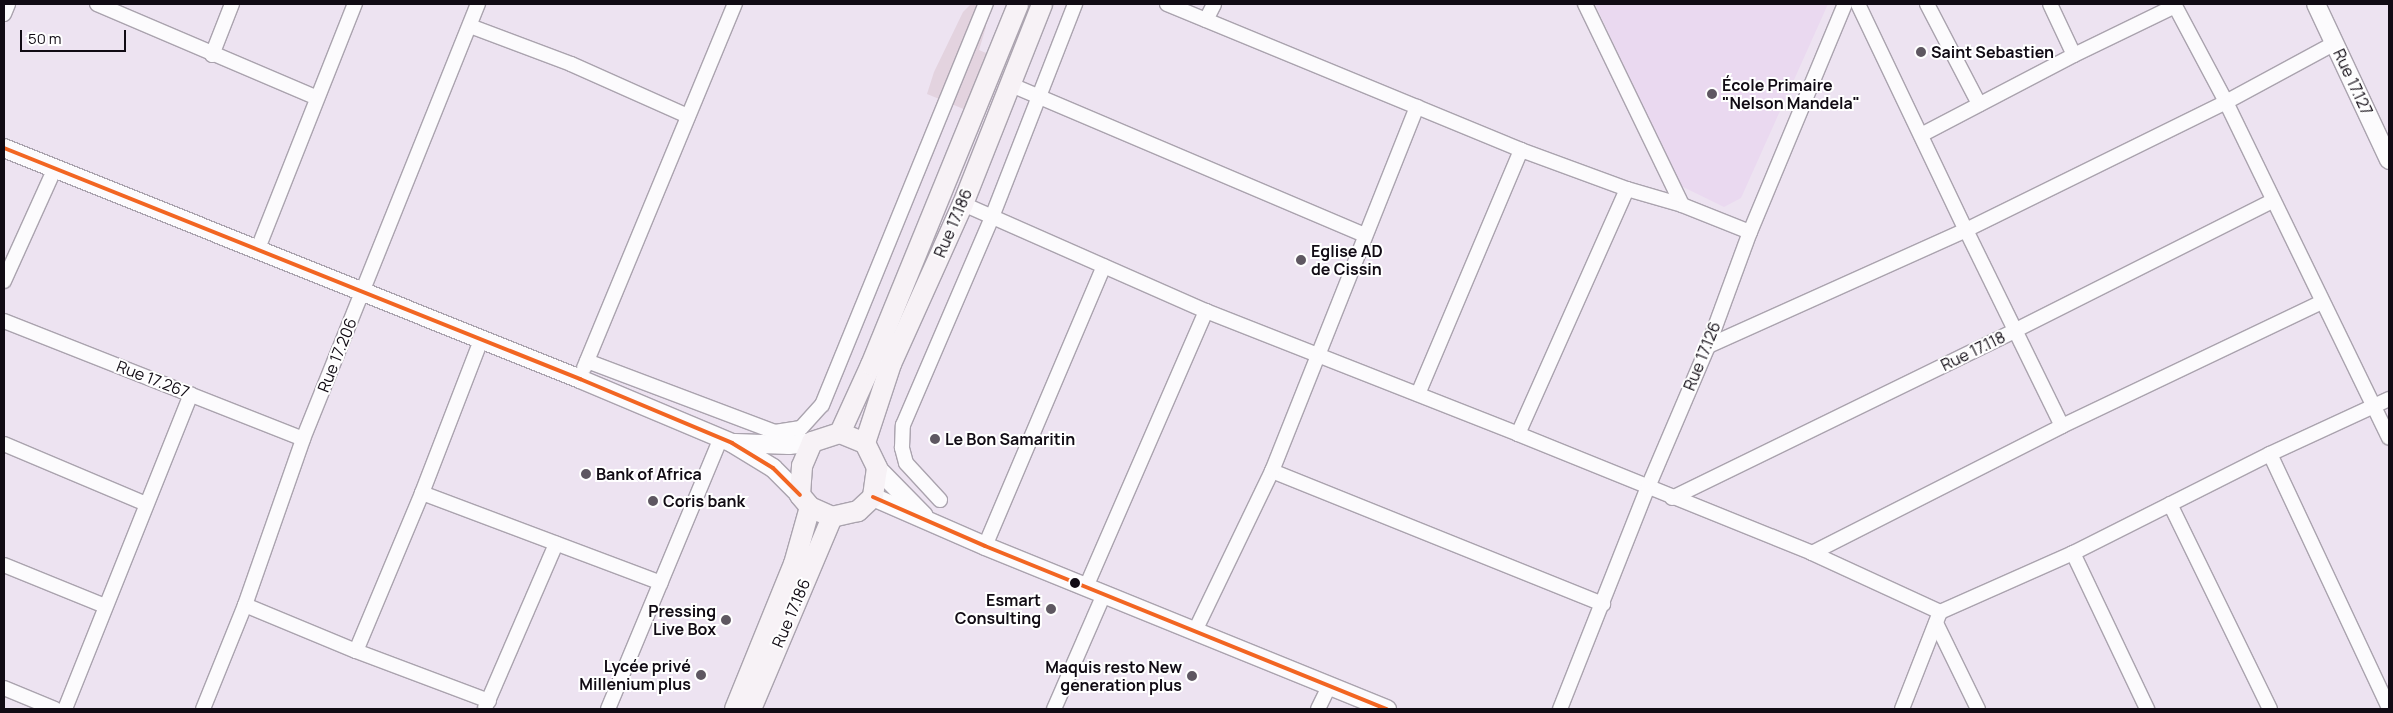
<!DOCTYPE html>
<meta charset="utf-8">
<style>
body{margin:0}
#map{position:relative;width:2393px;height:713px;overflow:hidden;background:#ede3f1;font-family:Manrope,sans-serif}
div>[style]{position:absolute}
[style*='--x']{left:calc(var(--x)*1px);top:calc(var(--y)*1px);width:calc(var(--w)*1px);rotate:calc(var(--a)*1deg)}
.commercial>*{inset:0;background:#e3d3df}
.built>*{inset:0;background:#ead9f0}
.roads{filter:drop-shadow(1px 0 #aaa3ae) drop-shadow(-1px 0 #aaa3ae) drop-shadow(0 1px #aaa3ae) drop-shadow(0 -1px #aaa3ae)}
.minor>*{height:14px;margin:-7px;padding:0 7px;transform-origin:7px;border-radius:7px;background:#fcfbfd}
.tertiary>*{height:18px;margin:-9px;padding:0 9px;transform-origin:9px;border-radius:9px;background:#fcfbfd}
.secondary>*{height:20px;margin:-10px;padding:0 10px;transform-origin:10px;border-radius:10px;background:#f7f2f6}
.bus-1>*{height:4px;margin:-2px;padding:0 2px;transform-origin:2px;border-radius:2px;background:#f26522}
.dots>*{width:14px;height:14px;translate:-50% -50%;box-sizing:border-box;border:2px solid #fff;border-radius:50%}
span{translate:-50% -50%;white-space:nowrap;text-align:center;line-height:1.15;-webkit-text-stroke:4px #fff;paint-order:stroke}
.poi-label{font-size:16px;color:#110b14;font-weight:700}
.left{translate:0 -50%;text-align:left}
.right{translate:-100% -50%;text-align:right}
.street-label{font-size:16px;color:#110b14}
.frame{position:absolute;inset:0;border:5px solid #110b14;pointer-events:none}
.scale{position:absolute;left:20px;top:30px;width:106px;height:22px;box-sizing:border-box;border:2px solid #110b14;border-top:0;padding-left:6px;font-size:15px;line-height:18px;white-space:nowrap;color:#110b14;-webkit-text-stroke:4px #fff;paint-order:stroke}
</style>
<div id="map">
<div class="commercial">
<i style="clip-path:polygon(971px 4px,986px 4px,986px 27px,979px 50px,993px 56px,966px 110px,927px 94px,934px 72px,963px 12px)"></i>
</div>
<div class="built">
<i style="clip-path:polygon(1595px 4px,1828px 4px,1741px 198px,1724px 207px,1679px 185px)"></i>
</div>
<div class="roads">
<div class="minor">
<i style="--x:97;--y:4;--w:239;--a:23.1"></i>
<i style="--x:1167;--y:4;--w:383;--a:22.4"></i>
<i style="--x:1521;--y:150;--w:113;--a:20.2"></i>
<i style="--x:1627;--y:189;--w:57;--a:16.2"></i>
<i style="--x:1682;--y:205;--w:73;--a:21.7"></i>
<i style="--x:1585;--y:4;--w:223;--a:64.2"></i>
<i style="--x:1858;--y:4;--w:250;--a:64.5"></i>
<i style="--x:1966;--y:230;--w:218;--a:63.9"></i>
<i style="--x:1927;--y:4;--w:113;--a:62.5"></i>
<i style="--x:2050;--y:4;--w:56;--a:64.8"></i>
<i style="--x:2174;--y:4;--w:111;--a:62"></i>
<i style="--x:2226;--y:102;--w:373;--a:64.1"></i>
<i style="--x:4;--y:14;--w:11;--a:-68"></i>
<i style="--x:1206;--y:20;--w:18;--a:-63"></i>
<i style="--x:470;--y:26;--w:108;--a:20.6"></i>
<i style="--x:571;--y:64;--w:128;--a:24"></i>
<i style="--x:212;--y:55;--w:55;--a:-68.6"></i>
<i style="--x:1009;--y:84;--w:387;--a:23"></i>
<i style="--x:1921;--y:135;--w:173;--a:-27.6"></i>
<i style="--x:2074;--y:55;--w:112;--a:-25.9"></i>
<i style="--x:963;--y:204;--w:266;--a:23.8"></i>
<i style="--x:1206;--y:311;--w:335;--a:21.5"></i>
<i style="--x:1518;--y:434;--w:317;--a:22"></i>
<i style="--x:1812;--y:553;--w:141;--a:24.7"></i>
<i style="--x:257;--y:251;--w:266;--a:-68.4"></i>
<i style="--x:4;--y:281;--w:124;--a:-65.7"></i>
<i style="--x:4;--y:321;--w:321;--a:21.5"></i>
<i style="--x:1708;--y:346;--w:283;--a:-24.2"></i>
<i style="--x:1966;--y:230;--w:290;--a:-26.2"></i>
<i style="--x:2226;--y:102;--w:124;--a:-28.4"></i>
<i style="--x:587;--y:361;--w:201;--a:20.7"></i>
<i style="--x:775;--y:432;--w:26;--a:-9"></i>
<i style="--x:801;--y:428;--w:31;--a:-48"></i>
<i style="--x:822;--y:405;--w:433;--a:-67.8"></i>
<i style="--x:584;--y:368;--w:394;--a:-67.5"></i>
<i style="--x:1418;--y:394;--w:265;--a:-67.1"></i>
<i style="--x:1518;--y:434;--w:268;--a:-66"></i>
<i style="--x:4;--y:444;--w:154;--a:22.9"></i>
<i style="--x:2270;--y:454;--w:280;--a:64.9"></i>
<i style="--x:1272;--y:471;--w:357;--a:21.9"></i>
<i style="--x:422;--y:493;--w:255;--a:20.6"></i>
<i style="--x:1672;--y:498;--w:383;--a:-26"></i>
<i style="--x:2016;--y:330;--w:288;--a:-26.7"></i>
<i style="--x:940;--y:500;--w:50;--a:-132.6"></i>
<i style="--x:906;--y:463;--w:16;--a:-105"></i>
<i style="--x:902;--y:448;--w:23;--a:-88"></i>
<i style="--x:903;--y:425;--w:226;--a:-66.8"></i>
<i style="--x:992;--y:217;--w:229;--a:-68.7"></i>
<i style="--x:2170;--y:504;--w:228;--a:64"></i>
<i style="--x:985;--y:546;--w:304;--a:-67"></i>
<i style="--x:1812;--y:553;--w:280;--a:-26.9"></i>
<i style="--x:2062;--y:426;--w:288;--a:-25.5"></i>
<i style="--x:2073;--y:553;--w:173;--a:64.6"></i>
<i style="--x:4;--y:565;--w:109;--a:22.1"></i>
<i style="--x:1086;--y:587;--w:301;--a:-66.5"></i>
<i style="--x:245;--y:605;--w:120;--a:22.5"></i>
<i style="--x:356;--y:651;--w:142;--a:20.6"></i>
<i style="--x:1936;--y:623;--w:96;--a:64"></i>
<i style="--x:1195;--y:631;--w:178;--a:-64.3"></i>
<i style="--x:1272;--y:471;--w:392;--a:-68.3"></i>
<i style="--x:356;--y:651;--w:171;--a:-67.3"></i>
<i style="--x:422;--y:493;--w:164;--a:-68.9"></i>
<i style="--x:4;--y:688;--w:55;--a:22.4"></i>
<i style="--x:485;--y:708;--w:179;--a:-66.6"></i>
<i style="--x:65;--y:709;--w:339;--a:-68.2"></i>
<i style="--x:203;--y:709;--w:112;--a:-68"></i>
<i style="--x:245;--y:605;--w:176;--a:-70.7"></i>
<i style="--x:303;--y:439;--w:469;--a:-68.1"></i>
<i style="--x:608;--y:709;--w:294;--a:-67.4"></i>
<i style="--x:1054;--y:709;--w:125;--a:-66.5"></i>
<i style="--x:1318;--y:709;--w:25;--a:-64"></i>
<i style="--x:1560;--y:709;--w:239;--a:-68.4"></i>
<i style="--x:1648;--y:487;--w:153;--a:-66.9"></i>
<i style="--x:1708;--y:346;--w:121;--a:-69.8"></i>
<i style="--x:1750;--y:232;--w:247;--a:-67.4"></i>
<i style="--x:1902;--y:709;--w:104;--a:-68.6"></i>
<i style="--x:1940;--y:612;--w:145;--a:-23.9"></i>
<i style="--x:2073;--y:553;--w:220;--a:-26.7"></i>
<i style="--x:2270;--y:454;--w:131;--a:-24.8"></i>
</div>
<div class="tertiary">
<i style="--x:2316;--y:4;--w:172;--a:64.9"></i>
<i style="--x:4;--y:148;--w:621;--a:21.85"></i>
<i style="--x:580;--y:379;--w:165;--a:22.8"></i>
<i style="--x:732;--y:443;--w:48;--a:31.4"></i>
<i style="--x:773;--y:468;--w:38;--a:45"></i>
<i style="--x:735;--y:443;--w:54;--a:2.1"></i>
<i style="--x:789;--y:445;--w:23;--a:-7"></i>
<i style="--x:877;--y:468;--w:67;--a:45.6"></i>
<i style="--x:873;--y:497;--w:122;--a:23.6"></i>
<i style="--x:985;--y:546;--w:434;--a:22.1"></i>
</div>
<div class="secondary">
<i style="--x:840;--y:433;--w:75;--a:-65.5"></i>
<i style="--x:871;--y:365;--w:390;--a:-67.8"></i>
<i style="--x:840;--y:433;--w:27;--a:22"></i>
<i style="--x:865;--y:443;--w:28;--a:64"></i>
<i style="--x:877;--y:468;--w:29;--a:98"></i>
<i style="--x:873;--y:497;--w:21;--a:137"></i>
<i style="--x:858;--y:511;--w:27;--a:167"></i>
<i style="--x:832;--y:517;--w:24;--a:-156"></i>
<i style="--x:810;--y:507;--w:16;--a:-130"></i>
<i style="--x:800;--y:495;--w:29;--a:-86"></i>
<i style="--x:802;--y:466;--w:26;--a:-67"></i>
<i style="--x:812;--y:442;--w:29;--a:-18"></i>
<i style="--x:865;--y:443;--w:83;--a:-71.8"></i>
<i style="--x:891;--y:364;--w:175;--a:-65.8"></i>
<i style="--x:963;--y:204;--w:215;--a:-68.4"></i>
<i style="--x:735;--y:709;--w:157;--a:-67.9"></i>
<i style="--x:794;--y:564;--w:59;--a:-74.3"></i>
<i style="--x:751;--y:709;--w:208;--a:-67.1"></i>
</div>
</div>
<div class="bus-1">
<i style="--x:4;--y:148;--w:621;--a:21.85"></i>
<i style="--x:580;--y:379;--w:165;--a:22.8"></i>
<i style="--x:732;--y:443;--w:48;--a:31.4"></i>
<i style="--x:773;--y:468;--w:38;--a:45"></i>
<i style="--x:873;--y:497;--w:122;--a:23.6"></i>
<i style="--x:985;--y:546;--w:434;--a:22.1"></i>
</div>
<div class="dots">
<i style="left:1921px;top:52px;background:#5e5761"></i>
<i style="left:1712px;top:94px;background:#5e5761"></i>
<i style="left:1301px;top:260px;background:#5e5761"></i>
<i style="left:935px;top:439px;background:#5e5761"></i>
<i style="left:586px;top:474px;background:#5e5761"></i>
<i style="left:653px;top:501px;background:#5e5761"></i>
<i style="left:1075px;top:583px;background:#110b14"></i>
<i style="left:1051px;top:609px;background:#5e5761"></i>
<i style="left:726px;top:620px;background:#5e5761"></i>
<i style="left:701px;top:675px;background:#5e5761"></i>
<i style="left:1192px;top:676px;background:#5e5761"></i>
</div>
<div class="poi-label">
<span class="left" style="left:1931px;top:52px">Saint Sebastien</span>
<span class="left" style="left:1722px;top:94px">École Primaire<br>"Nelson Mandela"</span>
<span class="left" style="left:1311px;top:260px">Eglise AD<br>de Cissin</span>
<span class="left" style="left:945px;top:439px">Le Bon Samaritin</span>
<span class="left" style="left:596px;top:474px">Bank of Africa</span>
<span class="left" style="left:663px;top:501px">Coris bank</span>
<span class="right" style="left:1041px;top:609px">Esmart<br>Consulting</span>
<span class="right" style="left:716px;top:620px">Pressing<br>Live Box</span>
<span class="right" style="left:691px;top:675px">Lycée privé<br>Millenium plus</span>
<span class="right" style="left:1182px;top:676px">Maquis resto New<br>generation plus</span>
</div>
<div class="street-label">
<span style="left:2353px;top:82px;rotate:65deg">Rue 17.127</span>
<span style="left:953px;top:223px;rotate:-67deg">Rue 17.186</span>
<span style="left:1973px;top:351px;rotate:-26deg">Rue 17.118</span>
<span style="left:337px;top:355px;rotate:-68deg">Rue 17.206</span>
<span style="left:1702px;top:356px;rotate:-68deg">Rue 17.126</span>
<span style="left:153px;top:379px;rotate:21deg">Rue 17.267</span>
<span style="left:791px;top:613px;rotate:-67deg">Rue 17.186</span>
</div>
<div class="frame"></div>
<div class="scale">50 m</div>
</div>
